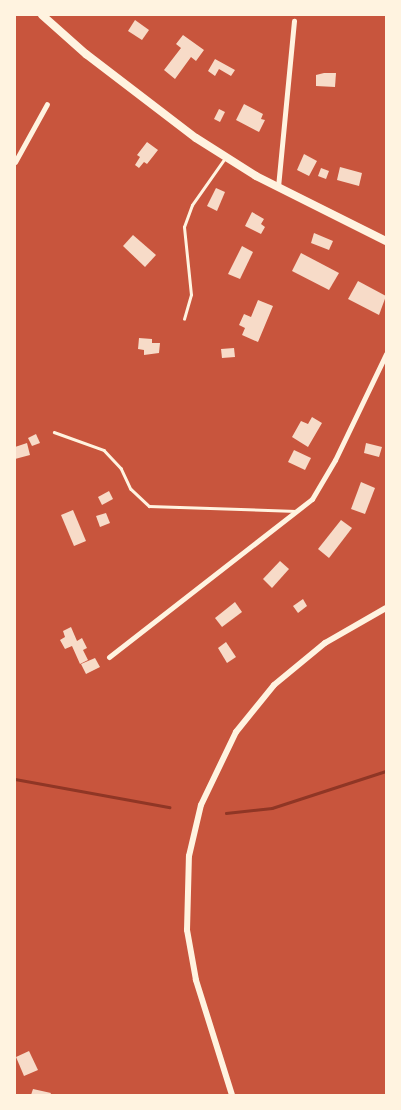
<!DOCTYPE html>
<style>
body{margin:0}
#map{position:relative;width:401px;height:1110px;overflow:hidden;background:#c8553d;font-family:Roboto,sans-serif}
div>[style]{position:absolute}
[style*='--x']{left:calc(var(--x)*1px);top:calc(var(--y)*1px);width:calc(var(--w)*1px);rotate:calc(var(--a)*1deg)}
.stream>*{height:2.5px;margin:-1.25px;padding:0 1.25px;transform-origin:1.25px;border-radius:1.25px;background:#8f3625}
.building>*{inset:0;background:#f7dbc8}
.service>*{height:2.5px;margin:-1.25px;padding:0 1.25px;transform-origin:1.25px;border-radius:1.25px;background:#fff3e0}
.minor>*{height:5px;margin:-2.5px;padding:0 2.5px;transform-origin:2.5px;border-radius:2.5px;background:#fff3e0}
.tertiary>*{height:6px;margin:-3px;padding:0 3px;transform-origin:3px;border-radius:3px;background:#fff3e0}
.primary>*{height:8px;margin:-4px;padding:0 4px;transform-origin:4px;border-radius:4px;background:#fff3e0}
span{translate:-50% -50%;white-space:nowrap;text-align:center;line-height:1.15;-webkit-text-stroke:5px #fff3e0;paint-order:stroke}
.frame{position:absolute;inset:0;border:16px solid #fff3e0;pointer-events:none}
</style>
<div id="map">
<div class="stream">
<i style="--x:15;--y:779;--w:157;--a:10.3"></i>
<i style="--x:226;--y:813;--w:46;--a:-6.2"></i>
<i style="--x:272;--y:808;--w:120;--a:-18"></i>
</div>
<div class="building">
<i style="clip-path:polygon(135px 20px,149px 30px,142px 40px,128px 31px)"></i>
<i style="clip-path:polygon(183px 35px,204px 50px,196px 61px,191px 57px,175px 79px,164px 70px,181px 48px,176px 44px)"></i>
<i style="clip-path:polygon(215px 59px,235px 70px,231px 76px,219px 69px,215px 76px,208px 71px)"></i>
<i style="clip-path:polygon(324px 73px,336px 73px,335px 87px,316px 86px,316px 75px)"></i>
<i style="clip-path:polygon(244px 104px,263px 114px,261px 119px,265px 120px,259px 132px,236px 120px)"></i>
<i style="clip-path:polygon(219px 109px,225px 112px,220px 122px,214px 119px)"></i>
<i style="clip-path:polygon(147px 142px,158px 150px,147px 164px,144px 162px,139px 168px,135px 165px,140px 157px,137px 155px)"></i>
<i style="clip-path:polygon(304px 154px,317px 161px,309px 176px,297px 170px)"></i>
<i style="clip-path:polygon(340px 167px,362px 173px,359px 186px,337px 180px)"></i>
<i style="clip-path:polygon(321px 168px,329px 171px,326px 179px,318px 176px)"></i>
<i style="clip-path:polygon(216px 188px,225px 192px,217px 211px,207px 206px)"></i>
<i style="clip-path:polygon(252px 212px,264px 219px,261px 224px,265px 227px,261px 234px,245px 226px)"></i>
<i style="clip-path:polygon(314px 233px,333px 241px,329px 250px,311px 243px)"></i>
<i style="clip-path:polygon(133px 235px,156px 255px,145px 267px,123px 246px)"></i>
<i style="clip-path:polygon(242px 246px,253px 252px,240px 279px,228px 274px)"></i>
<i style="clip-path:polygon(301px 253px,339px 273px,329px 290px,292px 271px)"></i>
<i style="clip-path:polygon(358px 281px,386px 296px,379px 315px,348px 299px)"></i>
<i style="clip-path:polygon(258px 300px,273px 306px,258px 342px,242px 335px,245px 328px,239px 325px,244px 314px,251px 317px)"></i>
<i style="clip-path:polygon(139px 338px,152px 339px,152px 343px,160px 343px,159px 353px,144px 355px,144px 350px,138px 349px)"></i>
<i style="clip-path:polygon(234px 348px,235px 357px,222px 358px,221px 349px)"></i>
<i style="clip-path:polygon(312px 417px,322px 423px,308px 447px,292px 437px,301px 421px,308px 424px)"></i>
<i style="clip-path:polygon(36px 434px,40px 443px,32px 446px,28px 438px)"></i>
<i style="clip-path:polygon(27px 443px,30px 455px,15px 459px,15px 447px)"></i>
<i style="clip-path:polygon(366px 443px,382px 447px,379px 457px,364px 453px)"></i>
<i style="clip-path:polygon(294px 450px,311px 458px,305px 470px,288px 462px)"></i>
<i style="clip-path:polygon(361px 482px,375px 488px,365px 514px,351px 509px)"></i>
<i style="clip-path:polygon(109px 491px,113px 499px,102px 505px,98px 497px)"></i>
<i style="clip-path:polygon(73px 510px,86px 541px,74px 546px,61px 515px)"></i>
<i style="clip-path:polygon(106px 513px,110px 523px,100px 527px,96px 516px)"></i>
<i style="clip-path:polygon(341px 520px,352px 528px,329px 558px,318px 549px)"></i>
<i style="clip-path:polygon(280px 561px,289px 569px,272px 588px,263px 579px)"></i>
<i style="clip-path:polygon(303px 599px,307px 606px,298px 613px,293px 606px)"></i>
<i style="clip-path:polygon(235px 602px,242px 612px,222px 627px,215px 618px)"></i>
<i style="clip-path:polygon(71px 627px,77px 641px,82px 638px,87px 648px,83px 650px,88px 660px,80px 664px,72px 646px,65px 649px,60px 640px,65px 637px,63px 631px)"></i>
<i style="clip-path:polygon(226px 642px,236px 657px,227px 663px,218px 648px)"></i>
<i style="clip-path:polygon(95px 658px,100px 667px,86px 674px,81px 664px)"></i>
<i style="clip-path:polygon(29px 1051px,38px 1070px,24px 1076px,16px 1057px)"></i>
<i style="clip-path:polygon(33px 1089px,51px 1093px,50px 1095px,31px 1095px)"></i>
</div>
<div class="service">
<i style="--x:184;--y:319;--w:25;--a:-74"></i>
<i style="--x:191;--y:295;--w:68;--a:-95.9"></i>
<i style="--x:184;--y:227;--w:23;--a:-70"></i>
<i style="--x:192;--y:205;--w:57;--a:-54.9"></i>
<i style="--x:54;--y:432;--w:53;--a:19.8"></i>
<i style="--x:104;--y:450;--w:25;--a:47"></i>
<i style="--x:121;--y:468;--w:23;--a:65"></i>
<i style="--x:131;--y:489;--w:25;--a:43"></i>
<i style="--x:149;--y:506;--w:147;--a:1.9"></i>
</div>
<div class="minor">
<i style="--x:15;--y:162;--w:66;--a:-61.1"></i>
<i style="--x:278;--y:187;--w:167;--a:-84.5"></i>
<i style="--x:109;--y:657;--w:257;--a:-37.9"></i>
<i style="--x:312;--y:499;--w:45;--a:-59.5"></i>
<i style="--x:335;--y:460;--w:118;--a:-64.3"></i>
</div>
<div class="tertiary">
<i style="--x:232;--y:1095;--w:121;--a:-107.4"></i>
<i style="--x:196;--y:980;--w:51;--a:-100.2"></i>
<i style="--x:187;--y:930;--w:74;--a:-88.5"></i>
<i style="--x:189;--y:856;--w:52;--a:-76.8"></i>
<i style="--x:201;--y:805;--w:81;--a:-64.4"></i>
<i style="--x:236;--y:732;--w:60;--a:-51"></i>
<i style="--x:274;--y:685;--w:66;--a:-39.5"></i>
<i style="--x:325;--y:643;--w:70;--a:-29.8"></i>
</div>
<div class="primary">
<i style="--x:42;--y:15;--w:59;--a:41.6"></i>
<i style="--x:86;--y:54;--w:138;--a:37.4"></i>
<i style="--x:196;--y:138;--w:71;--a:32.3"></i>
<i style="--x:256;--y:176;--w:145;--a:26.6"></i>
</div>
<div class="frame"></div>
</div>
